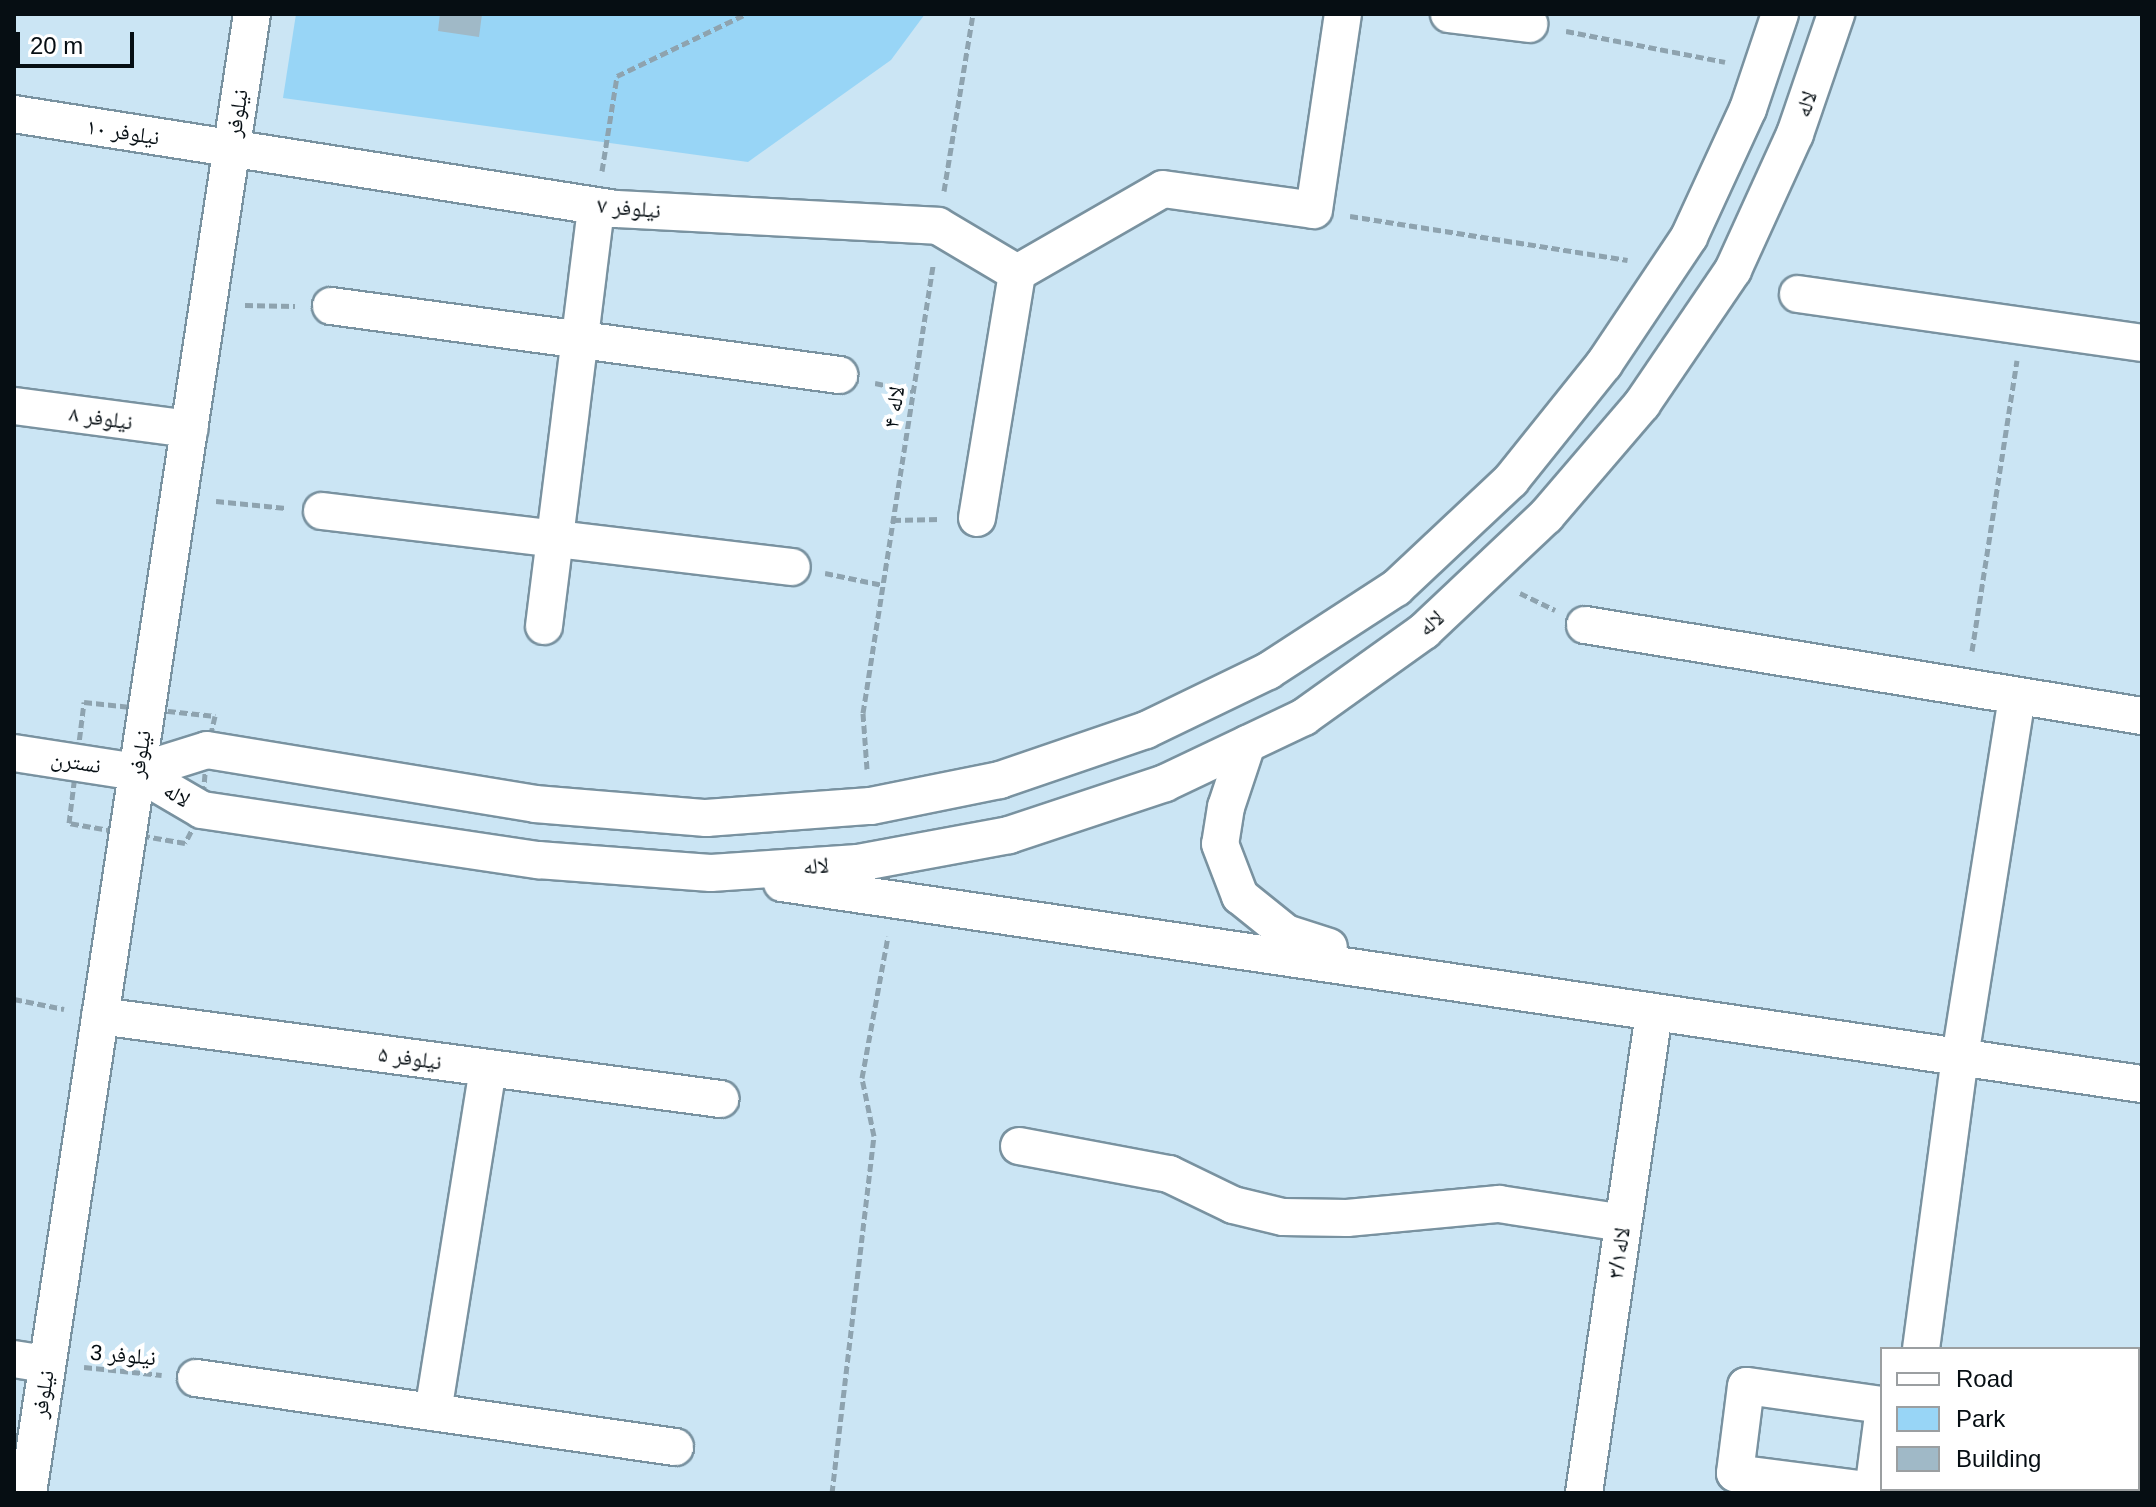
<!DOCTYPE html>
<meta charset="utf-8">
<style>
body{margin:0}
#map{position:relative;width:2156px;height:1507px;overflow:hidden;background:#cbe5f4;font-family:Arial,"Noto Naskh Arabic",sans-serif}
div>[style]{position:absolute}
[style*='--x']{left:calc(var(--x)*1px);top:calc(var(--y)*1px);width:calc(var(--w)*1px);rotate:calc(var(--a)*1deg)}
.green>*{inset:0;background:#98d5f6}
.building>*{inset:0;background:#a0b9c7}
.path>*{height:5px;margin-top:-2.5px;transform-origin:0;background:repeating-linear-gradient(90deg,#8ea3af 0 8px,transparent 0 12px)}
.roads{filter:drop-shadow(2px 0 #7992a0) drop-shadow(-2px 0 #7992a0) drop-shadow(0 2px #7992a0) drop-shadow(0 -2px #7992a0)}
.street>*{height:36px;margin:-18px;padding:0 18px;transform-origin:18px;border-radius:18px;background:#fff}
span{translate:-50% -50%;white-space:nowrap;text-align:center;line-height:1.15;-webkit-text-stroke:8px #fff;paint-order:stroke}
.street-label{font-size:22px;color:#060e13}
.frame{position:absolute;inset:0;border:16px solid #060e13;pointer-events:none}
.legend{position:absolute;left:1880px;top:1347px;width:260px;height:144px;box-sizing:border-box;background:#fff;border:2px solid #9b9fa1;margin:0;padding:10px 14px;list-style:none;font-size:24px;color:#060e13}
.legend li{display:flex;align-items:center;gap:16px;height:40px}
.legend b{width:40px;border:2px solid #9b9fa1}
.scale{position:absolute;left:16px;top:32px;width:118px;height:36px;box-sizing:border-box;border:4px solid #060e13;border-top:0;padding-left:10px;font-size:24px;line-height:28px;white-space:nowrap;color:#060e13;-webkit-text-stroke:6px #fff;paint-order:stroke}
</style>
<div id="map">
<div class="green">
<i style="clip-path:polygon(296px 14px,925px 14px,891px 60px,748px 162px,283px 98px)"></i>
</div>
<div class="building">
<i style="clip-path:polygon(440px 14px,482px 14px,479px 37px,438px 31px)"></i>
</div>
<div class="path">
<i style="--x:1566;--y:31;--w:162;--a:11"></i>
<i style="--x:602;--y:171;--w:96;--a:-81"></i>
<i style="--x:617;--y:76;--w:143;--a:-25.7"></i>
<i style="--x:944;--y:191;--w:179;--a:-80.7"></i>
<i style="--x:1350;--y:216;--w:281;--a:9"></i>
<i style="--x:245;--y:305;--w:50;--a:1.1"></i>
<i style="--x:875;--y:383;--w:39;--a:12"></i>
<i style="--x:216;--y:501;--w:70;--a:5.7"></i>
<i style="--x:893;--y:520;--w:47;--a:-1.2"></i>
<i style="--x:825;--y:573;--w:59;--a:11.7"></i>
<i style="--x:1520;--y:593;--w:39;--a:26"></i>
<i style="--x:1972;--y:651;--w:294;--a:-81.2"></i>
<i style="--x:84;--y:702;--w:132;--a:6.1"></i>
<i style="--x:215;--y:716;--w:35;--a:103"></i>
<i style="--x:207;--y:750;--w:60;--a:94.8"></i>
<i style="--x:202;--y:810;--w:37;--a:117"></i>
<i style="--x:185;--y:843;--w:118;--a:-170.2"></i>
<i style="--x:69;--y:823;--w:122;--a:-82.9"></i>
<i style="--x:867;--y:769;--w:56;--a:-94.1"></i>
<i style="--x:863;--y:713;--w:454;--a:-81.1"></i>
<i style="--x:14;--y:999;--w:51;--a:11.3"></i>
<i style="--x:84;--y:1367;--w:78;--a:5.9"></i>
<i style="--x:832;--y:1493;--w:359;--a:-83.3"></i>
<i style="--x:874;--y:1136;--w:59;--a:-101.7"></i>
<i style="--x:862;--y:1078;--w:144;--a:-79.6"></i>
</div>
<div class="roads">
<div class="street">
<i style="--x:1449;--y:14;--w:81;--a:7.1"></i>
<i style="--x:14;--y:114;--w:609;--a:8.97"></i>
<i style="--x:616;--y:209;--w:322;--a:3"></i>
<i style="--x:938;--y:226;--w:92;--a:30.7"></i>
<i style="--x:1798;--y:294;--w:347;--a:8.1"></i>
<i style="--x:331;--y:306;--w:513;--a:7.73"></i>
<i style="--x:14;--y:406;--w:177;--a:7.5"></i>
<i style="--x:322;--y:511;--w:473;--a:6.8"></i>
<i style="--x:977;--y:518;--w:248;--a:-80.7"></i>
<i style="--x:1017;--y:273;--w:168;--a:-29.9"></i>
<i style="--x:1163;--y:189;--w:152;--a:7.9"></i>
<i style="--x:1314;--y:210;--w:198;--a:-81.6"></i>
<i style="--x:1585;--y:625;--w:564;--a:9.28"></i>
<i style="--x:544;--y:626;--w:423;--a:-82.9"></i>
<i style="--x:1247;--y:744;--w:66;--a:108.4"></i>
<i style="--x:1226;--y:807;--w:37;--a:99"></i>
<i style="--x:1220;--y:844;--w:56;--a:69"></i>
<i style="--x:1240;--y:896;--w:59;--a:38.8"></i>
<i style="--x:1286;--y:933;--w:45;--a:18"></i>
<i style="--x:14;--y:753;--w:124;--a:8.8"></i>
<i style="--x:137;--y:772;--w:75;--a:30.3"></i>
<i style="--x:202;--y:810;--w:340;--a:8.5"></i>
<i style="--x:538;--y:860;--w:173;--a:4.3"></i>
<i style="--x:711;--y:873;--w:147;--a:-3.9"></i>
<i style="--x:858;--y:863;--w:154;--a:-10.5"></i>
<i style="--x:1009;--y:835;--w:164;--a:-18.4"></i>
<i style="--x:1165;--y:783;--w:154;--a:-25.4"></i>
<i style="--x:1304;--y:717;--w:148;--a:-35.6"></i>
<i style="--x:1424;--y:631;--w:168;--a:-43.3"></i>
<i style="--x:1546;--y:516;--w:148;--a:-49.4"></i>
<i style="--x:1642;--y:404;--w:162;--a:-55.8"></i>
<i style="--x:1733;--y:270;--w:149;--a:-65.5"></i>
<i style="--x:1795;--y:134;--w:127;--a:-71.1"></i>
<i style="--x:137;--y:772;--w:73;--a:-17.4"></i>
<i style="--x:207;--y:750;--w:332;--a:9.3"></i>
<i style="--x:535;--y:804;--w:172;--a:4.7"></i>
<i style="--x:706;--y:818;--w:165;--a:-4.2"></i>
<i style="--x:871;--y:806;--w:132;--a:-11.4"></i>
<i style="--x:1000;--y:780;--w:154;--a:-18.9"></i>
<i style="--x:1146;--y:730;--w:136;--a:-25.8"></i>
<i style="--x:1268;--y:671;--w:153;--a:-33"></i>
<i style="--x:1396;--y:588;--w:158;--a:-43.2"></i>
<i style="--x:1511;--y:480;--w:149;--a:-51.3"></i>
<i style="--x:1604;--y:364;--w:153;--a:-56.2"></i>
<i style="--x:1689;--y:237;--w:141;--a:-65.3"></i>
<i style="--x:1748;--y:109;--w:100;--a:-71.4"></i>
<i style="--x:782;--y:883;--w:1375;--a:8.41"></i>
<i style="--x:100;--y:1016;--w:626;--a:7.62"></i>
<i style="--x:1019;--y:1146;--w:153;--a:10.6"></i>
<i style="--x:1169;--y:1174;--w:71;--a:25.8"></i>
<i style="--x:1233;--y:1205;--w:51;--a:13.5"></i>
<i style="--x:1283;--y:1217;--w:64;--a:0.9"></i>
<i style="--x:1347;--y:1218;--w:153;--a:-5.3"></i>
<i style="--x:1499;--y:1204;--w:125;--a:8.7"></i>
<i style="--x:1921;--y:1349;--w:295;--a:-82.4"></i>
<i style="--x:1960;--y:1057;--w:365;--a:-81"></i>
<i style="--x:14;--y:1359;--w:33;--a:9"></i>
<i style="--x:196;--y:1378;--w:484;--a:8.2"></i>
<i style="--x:1882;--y:1405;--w:137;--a:-172"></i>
<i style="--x:1746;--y:1386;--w:88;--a:97.2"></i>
<i style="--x:1735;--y:1473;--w:139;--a:7.4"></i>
<i style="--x:1873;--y:1491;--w:69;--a:-82.5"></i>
<i style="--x:433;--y:1412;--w:348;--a:-80.9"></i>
<i style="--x:2138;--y:1422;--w:4;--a:0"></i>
<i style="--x:28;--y:1493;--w:1496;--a:-81.39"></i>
<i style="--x:1584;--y:1493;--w:486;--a:-81.7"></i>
</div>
</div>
<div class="street-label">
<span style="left:1806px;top:104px;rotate:-71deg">لاله</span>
<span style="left:237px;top:113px;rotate:-81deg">نیلوفر</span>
<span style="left:123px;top:132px;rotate:9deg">نیلوفر ۱۰</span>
<span style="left:629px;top:208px;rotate:5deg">نیلوفر ۷</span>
<span style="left:894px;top:407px;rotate:-81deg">لاله ۴</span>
<span style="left:101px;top:418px;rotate:8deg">نیلوفر ۸</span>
<span style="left:1431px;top:623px;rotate:-41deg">لاله</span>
<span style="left:140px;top:754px;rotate:-81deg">نیلوفر</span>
<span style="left:76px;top:762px;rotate:9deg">نسترن</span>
<span style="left:177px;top:795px;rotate:31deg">لاله</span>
<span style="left:816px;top:866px;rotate:-4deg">لاله</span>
<span style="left:410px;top:1058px;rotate:8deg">نیلوفر ۵</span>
<span style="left:1619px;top:1253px;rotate:-82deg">لاله۳/۱</span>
<span style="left:123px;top:1355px;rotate:5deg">نیلوفر 3</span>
<span style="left:43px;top:1394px;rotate:-81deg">نیلوفر</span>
</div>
<div class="frame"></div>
<ul class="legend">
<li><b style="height:10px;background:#fff"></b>Road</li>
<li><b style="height:22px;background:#98d5f6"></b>Park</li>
<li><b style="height:22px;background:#a0b9c7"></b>Building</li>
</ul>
<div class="scale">20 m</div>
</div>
